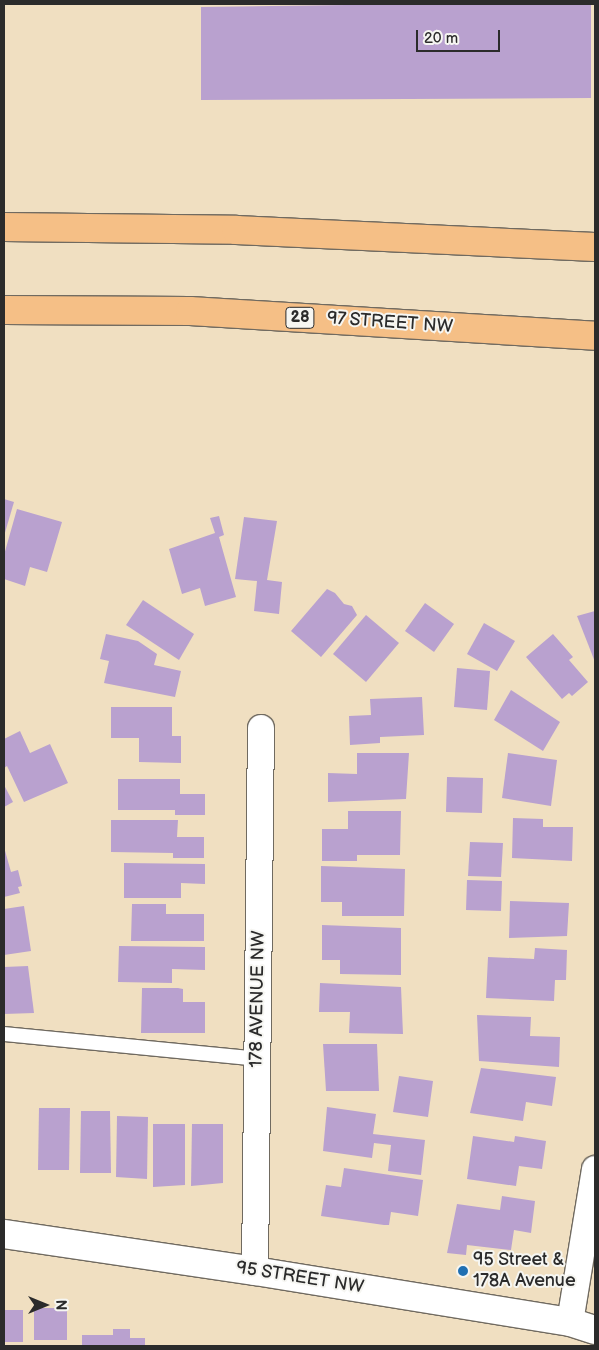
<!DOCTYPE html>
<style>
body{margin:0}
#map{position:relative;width:599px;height:1350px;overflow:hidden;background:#f0dfc1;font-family:"Balsamiq Sans",sans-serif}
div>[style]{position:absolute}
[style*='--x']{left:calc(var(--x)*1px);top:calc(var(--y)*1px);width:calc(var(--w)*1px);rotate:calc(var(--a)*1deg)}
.building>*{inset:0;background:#b9a1cf}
.roads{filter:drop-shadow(1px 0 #706a60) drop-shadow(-1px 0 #706a60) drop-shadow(0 1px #706a60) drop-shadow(0 -1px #706a60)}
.service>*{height:14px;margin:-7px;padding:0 7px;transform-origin:7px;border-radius:7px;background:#fff}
.minor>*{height:26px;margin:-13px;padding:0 13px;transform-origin:13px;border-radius:13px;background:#fff}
.tertiary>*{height:28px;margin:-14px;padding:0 14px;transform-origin:14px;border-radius:14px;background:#fff}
.primary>*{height:28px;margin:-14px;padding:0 14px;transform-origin:14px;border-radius:14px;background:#f5bf86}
.dots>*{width:14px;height:14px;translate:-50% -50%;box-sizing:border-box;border:2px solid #f6f6f2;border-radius:50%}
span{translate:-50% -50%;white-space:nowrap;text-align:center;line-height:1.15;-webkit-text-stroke:4px #f6f6f2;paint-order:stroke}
.shield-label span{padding:1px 4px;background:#f6f6f2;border:1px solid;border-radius:4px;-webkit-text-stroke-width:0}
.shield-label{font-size:16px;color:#2b2b2b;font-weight:700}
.street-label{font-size:18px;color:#2b2b2b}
.poi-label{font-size:18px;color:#2b2b2b}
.left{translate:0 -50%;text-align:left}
.frame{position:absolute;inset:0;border:5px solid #2b2b2b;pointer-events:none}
.north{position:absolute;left:20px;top:1280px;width:50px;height:50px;-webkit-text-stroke:4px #f6f6f2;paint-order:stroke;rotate:90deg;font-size:14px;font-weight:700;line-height:20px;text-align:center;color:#2b2b2b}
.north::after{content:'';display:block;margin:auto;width:18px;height:22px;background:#2b2b2b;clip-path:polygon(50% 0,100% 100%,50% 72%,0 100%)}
.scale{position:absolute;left:416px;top:30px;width:84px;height:22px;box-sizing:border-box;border:2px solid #2b2b2b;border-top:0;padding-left:6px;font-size:15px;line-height:18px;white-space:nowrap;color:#2b2b2b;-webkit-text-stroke:4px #f6f6f2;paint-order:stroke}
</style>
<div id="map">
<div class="building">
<i style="clip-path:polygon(419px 4px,591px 5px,591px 98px,201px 100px,201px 7px)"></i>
<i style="clip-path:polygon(4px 499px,14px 502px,4px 536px)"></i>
<i style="clip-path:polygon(17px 509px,62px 522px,47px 572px,30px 567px,25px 586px,4px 579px,4px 555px)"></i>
<i style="clip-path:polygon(219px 516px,224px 535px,219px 537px,236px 597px,205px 606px,200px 588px,182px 594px,169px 549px,215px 533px,210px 518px)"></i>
<i style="clip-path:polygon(244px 517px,277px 521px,267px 580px,282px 582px,279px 614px,254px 611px,257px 581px,235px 579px)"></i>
<i style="clip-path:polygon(327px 589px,335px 593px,344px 604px,352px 606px,357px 615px,321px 657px,291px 631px)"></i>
<i style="clip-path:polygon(143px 600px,194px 634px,179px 660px,126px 625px)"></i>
<i style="clip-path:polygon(425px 603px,454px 624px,434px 652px,405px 631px)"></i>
<i style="clip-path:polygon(595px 611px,595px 662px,577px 616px)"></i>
<i style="clip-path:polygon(366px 615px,399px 643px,366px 682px,333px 654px)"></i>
<i style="clip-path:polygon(484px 623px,515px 641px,497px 671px,467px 654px)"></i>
<i style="clip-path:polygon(106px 634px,138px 641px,157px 654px,154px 665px,181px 671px,175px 697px,104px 683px,109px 661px,100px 659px)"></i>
<i style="clip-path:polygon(553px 634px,573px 657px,569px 660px,588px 682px,572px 696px,569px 693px,562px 699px,526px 657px)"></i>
<i style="clip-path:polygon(457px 668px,490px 671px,487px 710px,454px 707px)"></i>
<i style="clip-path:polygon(511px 690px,560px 722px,543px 751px,494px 720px)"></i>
<i style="clip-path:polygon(422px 697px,424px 735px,380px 737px,380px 743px,350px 745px,349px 716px,371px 715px,370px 699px)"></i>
<i style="clip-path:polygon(111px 707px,172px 707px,172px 736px,181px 736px,181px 763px,139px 762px,139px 738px,111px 738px)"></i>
<i style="clip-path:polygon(20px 731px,30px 753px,50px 744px,68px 783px,24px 802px,7px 766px,4px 768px,4px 739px)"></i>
<i style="clip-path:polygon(357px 753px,409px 753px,406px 799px,328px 802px,328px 773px,357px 774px)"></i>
<i style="clip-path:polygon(508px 753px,557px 760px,551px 806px,502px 798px)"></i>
<i style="clip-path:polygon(447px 777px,483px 778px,482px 813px,446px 812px)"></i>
<i style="clip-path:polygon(118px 779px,180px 779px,180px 794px,205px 794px,205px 815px,175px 815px,175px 810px,118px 810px)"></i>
<i style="clip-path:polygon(4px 785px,13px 802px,4px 807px)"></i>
<i style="clip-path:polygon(348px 811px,401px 811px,400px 855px,357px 855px,357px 861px,322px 861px,322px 829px,348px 829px)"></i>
<i style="clip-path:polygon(513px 818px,543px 819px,543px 827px,573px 827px,572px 861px,512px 858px)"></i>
<i style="clip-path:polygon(111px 820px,178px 820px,177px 837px,204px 837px,204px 858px,173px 858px,173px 853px,111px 852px)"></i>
<i style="clip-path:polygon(470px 842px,503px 843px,501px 877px,468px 876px)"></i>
<i style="clip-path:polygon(4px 847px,11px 872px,18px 870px,22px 886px,18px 887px,20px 893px,4px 897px)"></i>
<i style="clip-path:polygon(124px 863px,205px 864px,205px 884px,181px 883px,181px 898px,124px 898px)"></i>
<i style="clip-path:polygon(321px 866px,405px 869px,404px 916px,342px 916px,342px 902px,321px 902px)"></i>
<i style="clip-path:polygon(467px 880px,502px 881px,501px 911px,466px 910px)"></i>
<i style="clip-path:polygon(510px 901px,569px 903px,567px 936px,509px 938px)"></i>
<i style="clip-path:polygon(132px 904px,166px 904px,166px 914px,204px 914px,204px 941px,131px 941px)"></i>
<i style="clip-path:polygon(24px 906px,31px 951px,4px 955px,4px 909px)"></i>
<i style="clip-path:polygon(322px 925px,401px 928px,401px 975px,340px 974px,340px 960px,322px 960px)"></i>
<i style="clip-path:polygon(119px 946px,205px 947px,205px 970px,172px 969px,172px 983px,118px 982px)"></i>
<i style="clip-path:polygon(535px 948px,567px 950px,566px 980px,555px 980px,554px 1001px,486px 998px,488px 957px,534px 959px)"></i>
<i style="clip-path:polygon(28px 966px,34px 1013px,4px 1014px,4px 967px)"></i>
<i style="clip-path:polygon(320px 983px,401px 987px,403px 1034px,349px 1033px,350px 1012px,319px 1012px)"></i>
<i style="clip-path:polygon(142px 988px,178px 988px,183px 989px,183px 1002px,205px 1002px,205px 1033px,141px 1033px)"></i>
<i style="clip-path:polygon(477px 1015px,531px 1017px,530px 1036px,560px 1037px,559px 1067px,479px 1061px)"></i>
<i style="clip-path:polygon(323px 1044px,377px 1044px,379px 1091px,326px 1091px)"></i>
<i style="clip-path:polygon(481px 1068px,556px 1077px,552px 1106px,526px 1102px,523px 1121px,470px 1113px)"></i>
<i style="clip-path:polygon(399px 1076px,433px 1081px,428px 1117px,393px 1112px)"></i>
<i style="clip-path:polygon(327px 1107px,376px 1114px,373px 1134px,425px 1140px,421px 1175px,388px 1171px,391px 1145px,374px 1143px,372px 1158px,323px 1151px)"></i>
<i style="clip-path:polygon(39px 1108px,70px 1108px,69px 1170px,38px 1170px)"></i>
<i style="clip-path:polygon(81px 1111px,110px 1111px,111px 1173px,80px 1173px)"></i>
<i style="clip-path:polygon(117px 1116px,148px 1117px,147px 1179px,116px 1177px)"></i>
<i style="clip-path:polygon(153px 1124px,185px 1124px,185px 1185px,153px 1187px)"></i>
<i style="clip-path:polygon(192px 1124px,223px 1124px,223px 1183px,191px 1186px)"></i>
<i style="clip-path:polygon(473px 1136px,514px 1142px,515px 1136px,546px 1141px,542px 1169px,519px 1166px,516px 1186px,467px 1179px)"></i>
<i style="clip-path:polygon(344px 1168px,423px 1180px,418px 1216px,391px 1212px,389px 1225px,384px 1225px,321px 1216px,326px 1185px,341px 1187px)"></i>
<i style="clip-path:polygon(502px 1196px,535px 1201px,531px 1233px,514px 1230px,511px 1250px,467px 1245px,466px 1255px,447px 1253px,457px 1204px,500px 1210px)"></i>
<i style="clip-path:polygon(34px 1308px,67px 1308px,67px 1340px,34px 1340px)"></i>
<i style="clip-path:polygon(4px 1310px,23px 1310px,23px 1342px,4px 1342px)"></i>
<i style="clip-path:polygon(113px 1329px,130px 1329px,130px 1338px,145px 1338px,145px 1346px,82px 1346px,82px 1335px,113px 1335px)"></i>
</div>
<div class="roads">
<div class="service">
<i style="--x:4;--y:1034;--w:255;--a:5.6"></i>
</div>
<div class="minor">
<i style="--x:255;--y:1271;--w:543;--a:-89.37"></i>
<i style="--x:570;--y:1322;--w:155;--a:-80.7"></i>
</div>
<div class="tertiary">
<i style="--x:4;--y:1234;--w:254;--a:8.4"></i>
<i style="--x:255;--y:1271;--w:319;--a:9.2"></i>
<i style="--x:570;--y:1322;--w:26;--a:18"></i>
</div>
<div class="primary">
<i style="--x:4;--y:227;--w:232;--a:0.7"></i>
<i style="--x:236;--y:230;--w:359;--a:2.7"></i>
<i style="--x:4;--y:310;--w:186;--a:0.3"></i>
<i style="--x:190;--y:311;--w:406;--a:3.5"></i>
</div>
</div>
<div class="dots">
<i style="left:463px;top:1271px;background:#1f6fb2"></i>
</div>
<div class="shield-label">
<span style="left:300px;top:318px">28</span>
</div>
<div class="street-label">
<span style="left:390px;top:323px;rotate:4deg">97 STREET NW</span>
<span style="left:258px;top:999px;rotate:-89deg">178 AVENUE NW</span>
<span style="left:300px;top:1278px;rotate:9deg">95 STREET NW</span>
</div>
<div class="poi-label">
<span class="left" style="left:473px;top:1271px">95 Street &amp;<br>178A Avenue</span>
</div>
<div class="frame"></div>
<div class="north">N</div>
<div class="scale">20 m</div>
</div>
